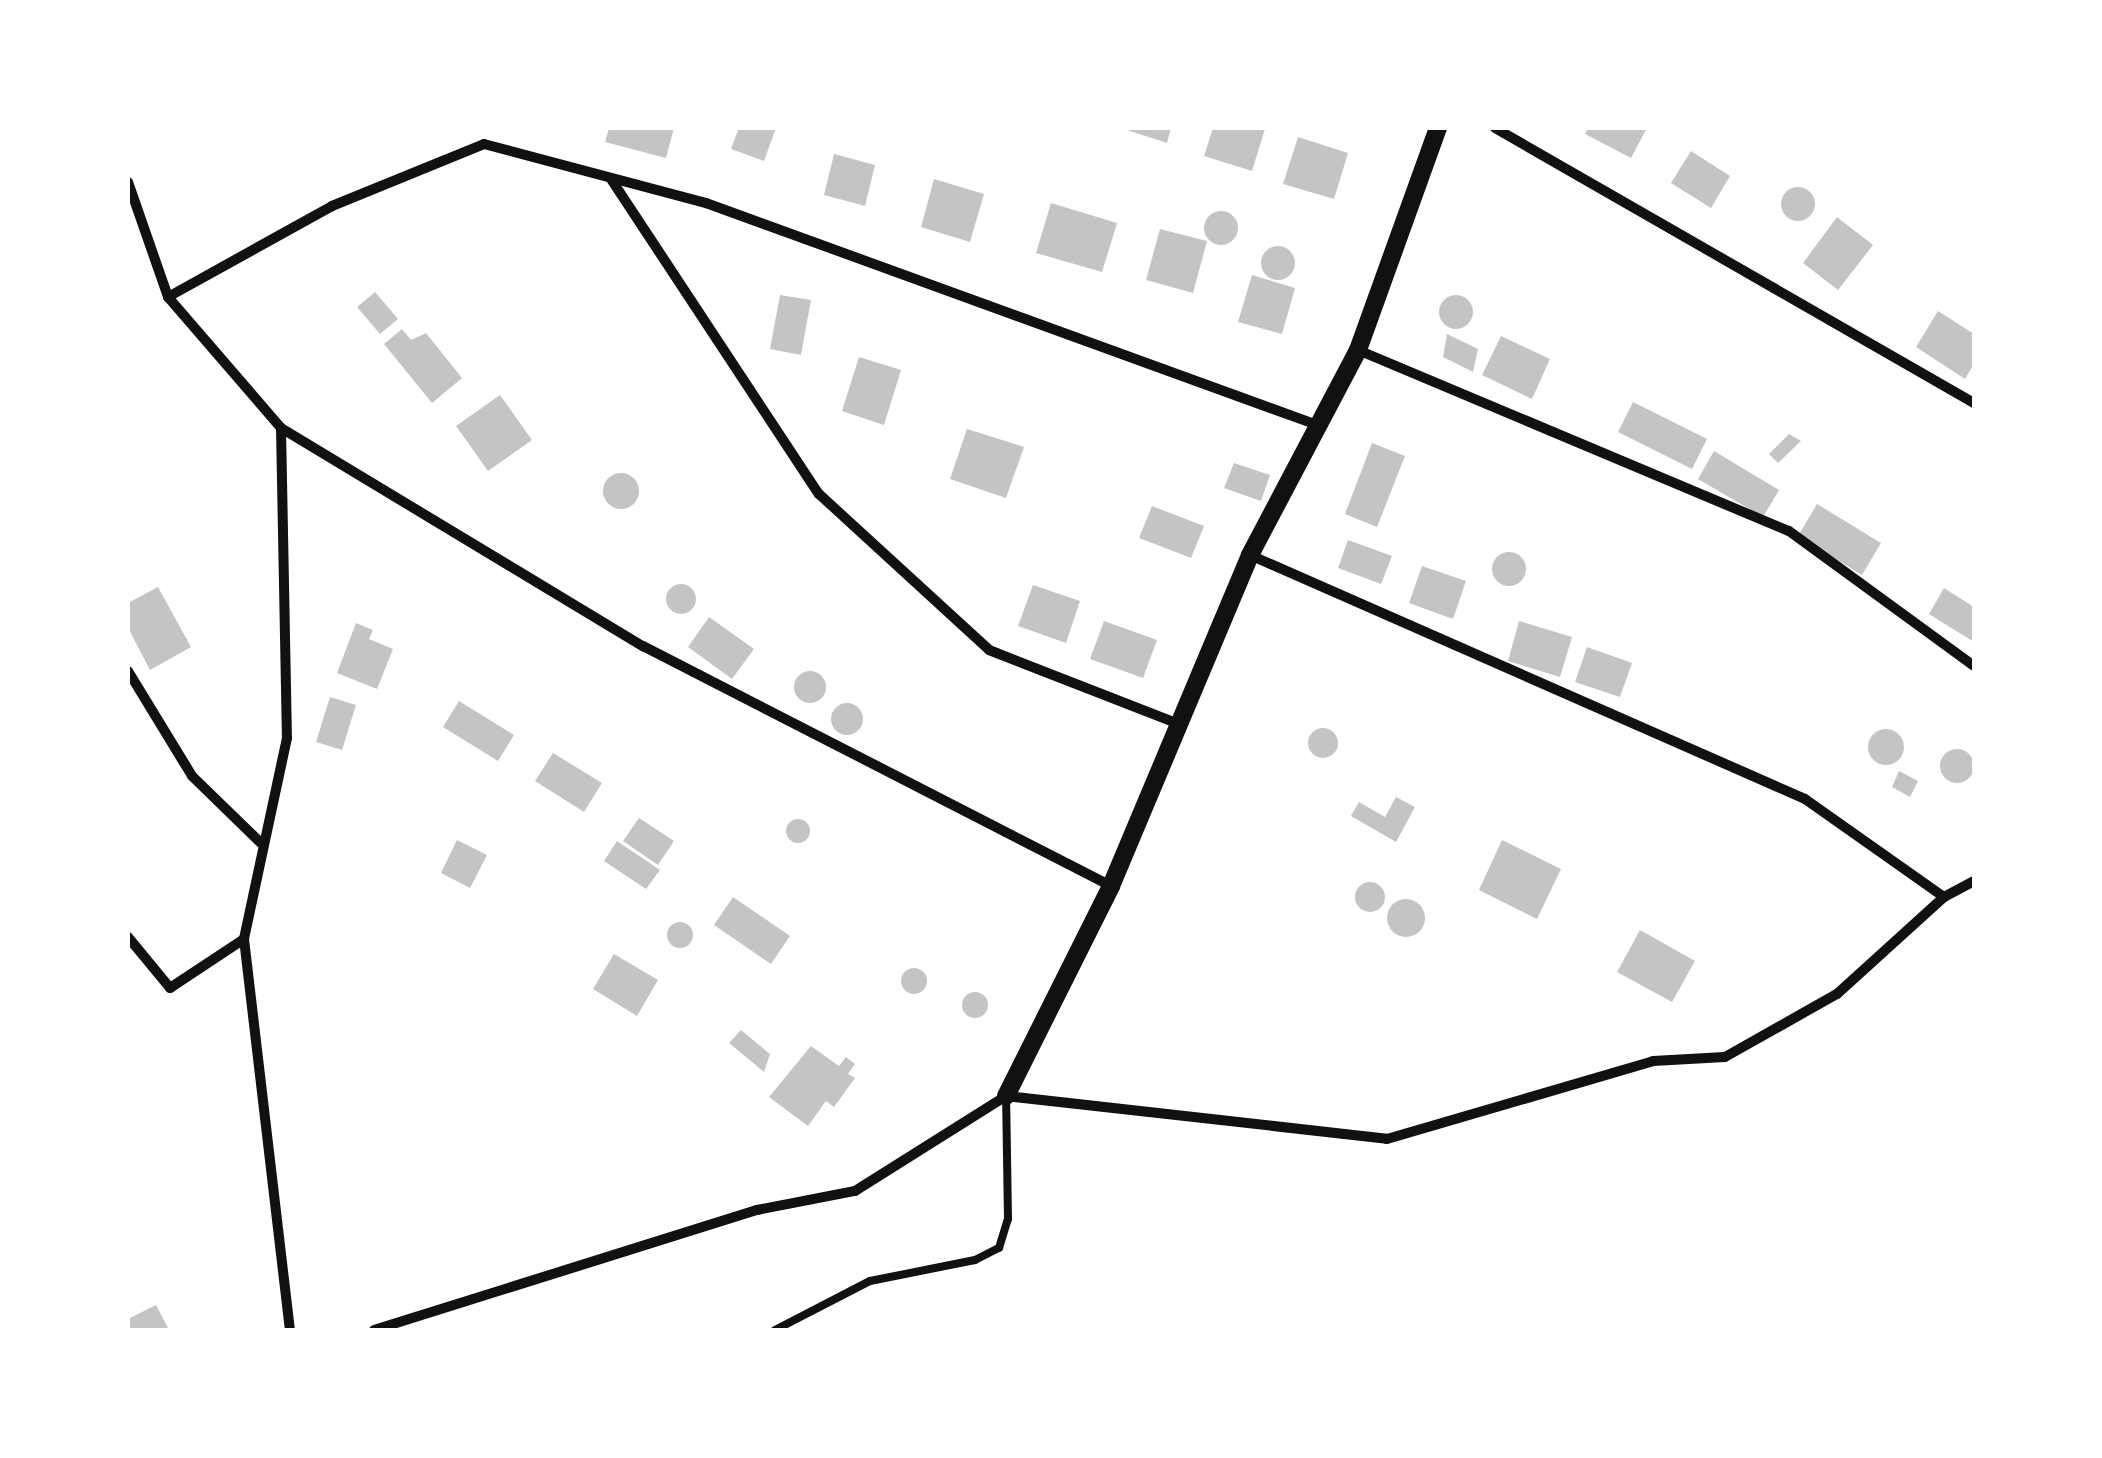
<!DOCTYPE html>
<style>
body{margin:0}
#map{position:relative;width:2102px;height:1458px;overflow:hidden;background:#fff;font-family:"Golos Text",sans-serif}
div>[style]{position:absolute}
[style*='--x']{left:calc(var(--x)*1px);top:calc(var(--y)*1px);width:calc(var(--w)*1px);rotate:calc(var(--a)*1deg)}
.building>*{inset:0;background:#c4c4c4}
.round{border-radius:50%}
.service>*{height:8px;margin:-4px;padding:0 4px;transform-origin:4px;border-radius:4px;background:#111}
.minor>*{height:10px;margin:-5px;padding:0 5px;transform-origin:5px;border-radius:5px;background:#111}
.tertiary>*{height:18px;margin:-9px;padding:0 9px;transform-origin:9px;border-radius:9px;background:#111}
span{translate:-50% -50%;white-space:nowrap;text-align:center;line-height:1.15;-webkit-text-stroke:10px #fff;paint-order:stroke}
.frame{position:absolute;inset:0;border:130px solid #fff;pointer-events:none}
</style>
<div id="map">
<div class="building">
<i style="clip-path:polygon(609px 128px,674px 128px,666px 158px,605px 142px)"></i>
<i style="clip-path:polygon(739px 128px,776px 128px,764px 161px,731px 149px)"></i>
<i style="clip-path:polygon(1121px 128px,1171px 128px,1167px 143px)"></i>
<i style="clip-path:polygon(1213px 128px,1265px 129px,1252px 171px,1204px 156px)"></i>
<i style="clip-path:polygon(1588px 128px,1647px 128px,1631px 158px,1585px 134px)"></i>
<i style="clip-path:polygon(1298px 137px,1348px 153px,1334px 199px,1283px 184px)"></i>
<i style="clip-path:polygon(1691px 151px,1730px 176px,1711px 208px,1671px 183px)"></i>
<i style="clip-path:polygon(834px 154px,875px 165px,865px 206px,824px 195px)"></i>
<i style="clip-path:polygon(934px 179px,984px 194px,970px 242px,921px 227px)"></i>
<i class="round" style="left:1781px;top:187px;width:34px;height:34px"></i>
<i style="clip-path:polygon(1051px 203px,1117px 223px,1102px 272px,1036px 253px)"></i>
<i class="round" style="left:1204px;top:211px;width:34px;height:34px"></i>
<i style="clip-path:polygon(1837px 217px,1873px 245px,1838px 290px,1803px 263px)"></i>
<i style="clip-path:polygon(1160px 229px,1207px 241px,1193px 293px,1146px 280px)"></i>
<i class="round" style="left:1261px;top:246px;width:34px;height:34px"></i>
<i style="clip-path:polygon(1252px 275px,1295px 288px,1282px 334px,1238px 322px)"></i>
<i style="clip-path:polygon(375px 292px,398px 319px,380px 334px,357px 307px)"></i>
<i style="clip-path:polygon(780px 295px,811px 300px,801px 355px,770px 349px)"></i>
<i class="round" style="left:1439px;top:295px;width:34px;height:34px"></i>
<i style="clip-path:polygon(1938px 311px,1974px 334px,1974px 364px,1965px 379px,1916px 347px)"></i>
<i style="clip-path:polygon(402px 329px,411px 340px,426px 333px,462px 378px,432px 403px,384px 344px)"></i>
<i style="clip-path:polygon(1447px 334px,1478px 349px,1473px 372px,1443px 357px)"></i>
<i style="clip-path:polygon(1501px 336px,1550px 359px,1532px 399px,1482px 375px)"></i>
<i style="clip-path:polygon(859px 357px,901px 370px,884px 425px,842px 411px)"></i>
<i style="clip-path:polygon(500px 395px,532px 440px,488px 471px,456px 426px)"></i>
<i style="clip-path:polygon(1633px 402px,1707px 439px,1692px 469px,1618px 432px)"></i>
<i style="clip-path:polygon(967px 429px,1024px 447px,1006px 498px,950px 479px)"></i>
<i style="clip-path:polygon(1789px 434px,1801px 441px,1778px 463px,1769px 454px)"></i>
<i style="clip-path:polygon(1372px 443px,1405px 456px,1377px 527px,1345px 514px)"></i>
<i style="clip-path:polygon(1714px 451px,1779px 490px,1763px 517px,1698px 479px)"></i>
<i style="clip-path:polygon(1234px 463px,1270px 475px,1261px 501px,1224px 488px)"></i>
<i class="round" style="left:603px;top:473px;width:36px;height:36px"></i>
<i style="clip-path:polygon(1817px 504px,1881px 543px,1862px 575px,1798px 536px)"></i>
<i style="clip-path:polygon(1152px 506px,1204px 526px,1191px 558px,1139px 538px)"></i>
<i style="clip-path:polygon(1348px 540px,1392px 556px,1381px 584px,1338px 568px)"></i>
<i class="round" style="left:1492px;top:552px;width:34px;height:34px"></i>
<i style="clip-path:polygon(1422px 566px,1466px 581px,1453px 619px,1409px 603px)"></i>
<i class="round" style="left:666px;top:584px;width:30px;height:30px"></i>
<i style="clip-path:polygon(1033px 585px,1080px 601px,1066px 643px,1018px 626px)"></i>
<i style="clip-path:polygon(158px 587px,191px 647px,150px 670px,128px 628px,128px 603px)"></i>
<i style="clip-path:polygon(1944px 588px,1974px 607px,1974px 642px,1929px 614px)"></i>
<i style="clip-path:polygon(709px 617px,754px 649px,732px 679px,688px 647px)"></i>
<i style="clip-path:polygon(1104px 621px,1157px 640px,1143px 678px,1090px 659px)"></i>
<i style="clip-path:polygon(1519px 621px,1572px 637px,1560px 677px,1508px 661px)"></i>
<i style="clip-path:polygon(356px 623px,373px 630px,369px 639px,393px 649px,377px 689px,337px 673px)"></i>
<i style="clip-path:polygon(1587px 647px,1632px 663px,1620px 697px,1575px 682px)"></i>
<i class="round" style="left:794px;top:671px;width:32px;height:32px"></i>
<i style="clip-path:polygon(330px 697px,356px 705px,342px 750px,316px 742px)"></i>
<i style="clip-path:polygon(459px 701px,514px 735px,498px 761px,443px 727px)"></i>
<i class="round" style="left:831px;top:703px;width:32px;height:32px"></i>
<i class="round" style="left:1308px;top:728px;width:30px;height:30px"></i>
<i class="round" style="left:1868px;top:729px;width:36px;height:36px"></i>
<i class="round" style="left:1940px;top:749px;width:34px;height:34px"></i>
<i style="clip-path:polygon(553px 753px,602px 783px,584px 812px,535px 781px)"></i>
<i style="clip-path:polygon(1899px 771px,1918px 781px,1910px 797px,1892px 787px)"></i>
<i style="clip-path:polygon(1396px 797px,1415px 807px,1396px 842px,1351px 816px,1359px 802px,1385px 817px)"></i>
<i style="clip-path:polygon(639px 818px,674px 841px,658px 865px,623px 841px)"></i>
<i class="round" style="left:786px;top:819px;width:24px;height:24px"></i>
<i style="clip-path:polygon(457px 840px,487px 855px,470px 888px,441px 873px)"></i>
<i style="clip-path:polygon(1502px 840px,1561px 869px,1537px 919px,1479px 890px)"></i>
<i style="clip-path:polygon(617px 841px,660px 870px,646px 889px,604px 861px)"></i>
<i class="round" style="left:1355px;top:882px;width:30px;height:30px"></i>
<i style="clip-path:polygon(733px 897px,790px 936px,771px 964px,714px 925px)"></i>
<i class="round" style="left:1387px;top:899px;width:38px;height:38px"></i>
<i class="round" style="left:667px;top:922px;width:26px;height:26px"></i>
<i style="clip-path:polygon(1640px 930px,1695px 961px,1672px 1002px,1617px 972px)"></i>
<i style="clip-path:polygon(614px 954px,658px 980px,637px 1016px,593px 989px)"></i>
<i class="round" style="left:901px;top:968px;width:26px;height:26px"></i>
<i class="round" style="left:962px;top:992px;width:26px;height:26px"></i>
<i style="clip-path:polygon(741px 1030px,770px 1054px,764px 1072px,729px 1043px)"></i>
<i style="clip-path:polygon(811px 1046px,839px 1066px,846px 1057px,855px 1064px,848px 1074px,855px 1078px,834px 1107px,826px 1101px,808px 1126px,769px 1097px)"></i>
<i style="clip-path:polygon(156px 1305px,169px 1330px,128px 1330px,128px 1319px)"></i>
</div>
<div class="service">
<i style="--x:775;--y:1330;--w:107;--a:-27.3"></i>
<i style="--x:870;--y:1281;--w:107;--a:-11.3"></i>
<i style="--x:975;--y:1260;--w:27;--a:-27"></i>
<i style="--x:999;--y:1248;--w:30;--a:-73"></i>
<i style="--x:1008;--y:1219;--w:123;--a:-90.9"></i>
</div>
<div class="minor">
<i style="--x:1495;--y:128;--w:552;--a:29.86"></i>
<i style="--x:611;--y:179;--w:377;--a:56.6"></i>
<i style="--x:819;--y:494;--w:231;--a:42.5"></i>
<i style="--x:989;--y:650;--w:204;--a:21.3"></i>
<i style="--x:128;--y:182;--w:122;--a:70.8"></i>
<i style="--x:168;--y:297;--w:173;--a:49.2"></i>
<i style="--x:281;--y:428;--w:310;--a:88.9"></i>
<i style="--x:287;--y:738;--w:206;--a:102.1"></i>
<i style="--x:244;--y:939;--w:394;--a:83.3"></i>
<i style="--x:168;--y:297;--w:188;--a:-29"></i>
<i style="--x:332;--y:206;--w:164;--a:-22.2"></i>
<i style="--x:484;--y:144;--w:230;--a:14.9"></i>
<i style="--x:706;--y:203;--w:653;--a:19.96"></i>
<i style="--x:1358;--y:350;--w:467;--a:22.8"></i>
<i style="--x:1789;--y:531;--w:229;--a:36.1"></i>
<i style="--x:281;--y:428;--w:423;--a:31.1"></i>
<i style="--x:643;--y:646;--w:526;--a:27.15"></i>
<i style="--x:1250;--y:555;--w:606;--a:23.73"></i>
<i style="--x:1805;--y:799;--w:170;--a:35.2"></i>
<i style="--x:128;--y:671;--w:123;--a:58.6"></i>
<i style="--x:192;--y:776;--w:96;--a:44.2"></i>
<i style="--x:128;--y:937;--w:66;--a:50.5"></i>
<i style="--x:170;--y:988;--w:89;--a:-33.5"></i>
<i style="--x:374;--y:1330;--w:401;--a:-17.4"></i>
<i style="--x:757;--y:1210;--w:100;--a:-11"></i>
<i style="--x:855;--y:1191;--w:178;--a:-32.2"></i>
<i style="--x:1006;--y:1096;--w:383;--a:6.4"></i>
<i style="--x:1387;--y:1139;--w:277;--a:-16.3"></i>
<i style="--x:1653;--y:1061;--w:72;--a:-3.2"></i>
<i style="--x:1725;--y:1057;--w:129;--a:-29.4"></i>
<i style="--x:1837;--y:994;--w:144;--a:-42.2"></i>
<i style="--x:1944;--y:897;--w:34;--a:-28"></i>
</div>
<div class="tertiary">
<i style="--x:1006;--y:1096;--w:235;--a:-63.4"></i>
<i style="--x:1111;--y:886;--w:359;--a:-67.2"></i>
<i style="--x:1250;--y:555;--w:232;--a:-62.2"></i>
<i style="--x:1358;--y:350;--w:236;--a:-70.2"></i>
</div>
<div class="frame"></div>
</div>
